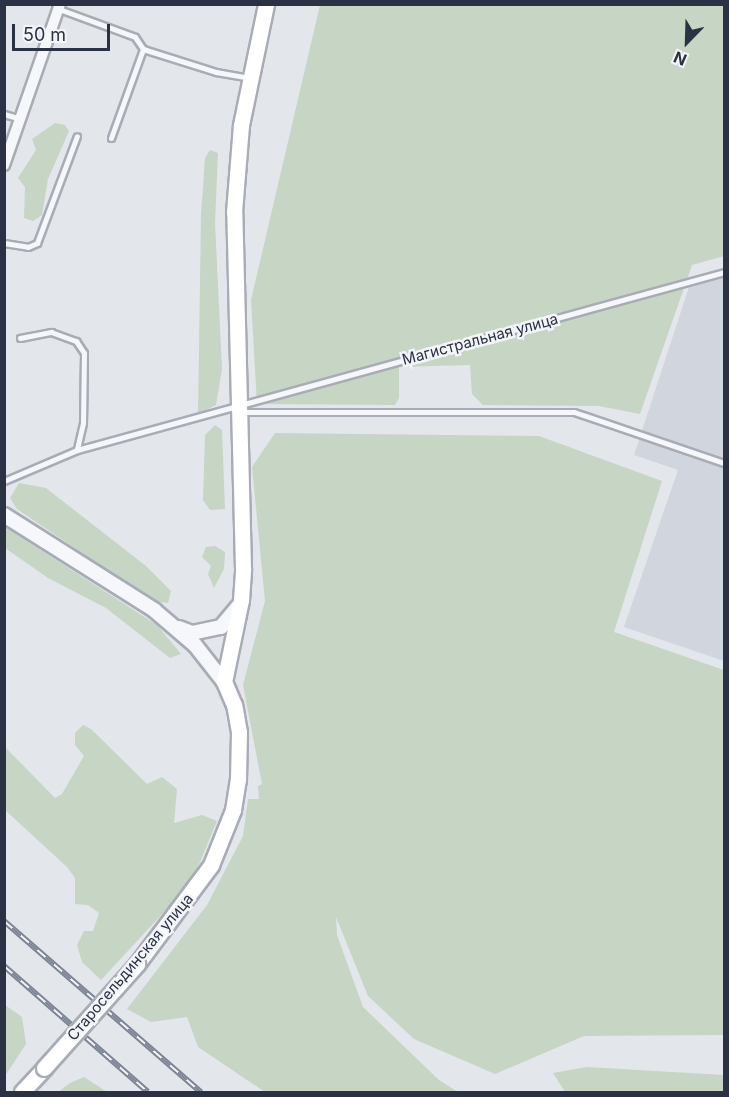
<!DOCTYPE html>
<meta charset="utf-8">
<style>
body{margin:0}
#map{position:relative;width:729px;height:1097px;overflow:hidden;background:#e3e6eb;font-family:Inter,sans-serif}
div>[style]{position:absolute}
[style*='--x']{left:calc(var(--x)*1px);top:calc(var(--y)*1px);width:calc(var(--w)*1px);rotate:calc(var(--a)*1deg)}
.built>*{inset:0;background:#d1d5dd}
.green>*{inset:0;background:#c7d5c4}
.roads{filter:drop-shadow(2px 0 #a8acb6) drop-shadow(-2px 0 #a8acb6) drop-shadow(0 2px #a8acb6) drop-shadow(0 -2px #a8acb6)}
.service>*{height:5px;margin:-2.5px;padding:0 2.5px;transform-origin:2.5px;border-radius:2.5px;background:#f6f7fa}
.minor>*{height:10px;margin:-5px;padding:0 5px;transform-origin:5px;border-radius:5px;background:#f6f7fa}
.tertiary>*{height:14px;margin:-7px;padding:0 7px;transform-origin:7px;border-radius:7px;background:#f6f7fa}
.secondary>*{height:15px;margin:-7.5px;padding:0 7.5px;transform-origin:7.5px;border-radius:7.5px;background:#fff}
.rail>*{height:6px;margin-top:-3px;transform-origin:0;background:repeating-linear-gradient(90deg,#f3f5f9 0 11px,#7d8495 0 22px);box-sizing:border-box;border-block:2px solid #7d8495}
.bridges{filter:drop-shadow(2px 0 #a8acb6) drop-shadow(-2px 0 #a8acb6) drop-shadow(0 2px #a8acb6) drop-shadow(0 -2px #a8acb6)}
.secondary-bridge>*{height:15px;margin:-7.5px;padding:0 7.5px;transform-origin:7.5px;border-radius:7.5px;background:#fff}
span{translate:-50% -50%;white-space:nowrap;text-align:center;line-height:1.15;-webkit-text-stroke:5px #f3f5f9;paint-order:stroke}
.street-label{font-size:15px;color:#2b3244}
.frame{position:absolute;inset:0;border:6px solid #2b3244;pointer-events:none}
.north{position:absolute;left:657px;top:12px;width:60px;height:60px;-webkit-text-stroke:4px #f3f5f9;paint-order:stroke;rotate:203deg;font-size:16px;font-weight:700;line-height:24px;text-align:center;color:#2b3244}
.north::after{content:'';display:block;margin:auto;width:21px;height:27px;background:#2b3244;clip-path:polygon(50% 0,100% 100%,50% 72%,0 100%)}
.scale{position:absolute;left:12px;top:24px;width:98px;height:27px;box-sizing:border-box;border:3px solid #2b3244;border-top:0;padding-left:8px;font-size:18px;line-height:21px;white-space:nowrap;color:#2b3244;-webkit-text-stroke:4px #f3f5f9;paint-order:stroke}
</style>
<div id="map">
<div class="built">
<i style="clip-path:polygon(724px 278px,724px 661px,624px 627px,678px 470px,634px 455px,689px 287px)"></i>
</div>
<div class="green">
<i style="clip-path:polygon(320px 5px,724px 5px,724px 256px,692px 265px,640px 414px,599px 406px,483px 405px,472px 394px,470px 365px,399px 367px,399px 398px,395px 405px,257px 404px,251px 300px)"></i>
<i style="clip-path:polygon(55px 123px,65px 125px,69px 131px,48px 179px,42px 215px,33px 221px,24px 218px,25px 187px,18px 178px,36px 150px,32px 139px)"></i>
<i style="clip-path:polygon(210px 150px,218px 153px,215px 223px,222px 369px,216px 405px,198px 414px,201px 215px,205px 158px)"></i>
<i style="clip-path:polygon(215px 425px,222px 430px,225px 509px,210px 510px,203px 500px,205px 435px)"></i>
<i style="clip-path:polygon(275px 433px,539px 436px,662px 481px,614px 632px,724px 670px,724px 1035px,584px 1036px,495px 1074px,414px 1039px,368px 996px,336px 917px,337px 935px,363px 1007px,439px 1080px,458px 1092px,265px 1092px,198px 1047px,187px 1017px,151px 1022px,127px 1009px,207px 905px,243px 836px,248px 799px,259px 799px,258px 786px,262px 784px,243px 685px,265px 601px,252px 467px)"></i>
<i style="clip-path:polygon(19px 483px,46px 488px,146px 566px,171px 591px,168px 603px,153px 601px,17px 509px,10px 498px)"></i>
<i style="clip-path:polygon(5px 527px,157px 625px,181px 654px,170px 658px,106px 608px,48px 578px,5px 548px)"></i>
<i style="clip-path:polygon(215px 546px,225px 552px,224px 569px,214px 588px,208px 574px,211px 566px,202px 557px,206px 547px)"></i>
<i style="clip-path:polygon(83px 725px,91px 729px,147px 784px,162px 777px,177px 789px,174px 823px,202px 815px,217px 821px,198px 867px,174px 901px,101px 980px,82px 962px,77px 945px,84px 931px,93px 931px,99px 913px,88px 905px,75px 904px,75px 878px,67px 867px,5px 810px,5px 747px,55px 798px,62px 794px,84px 756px,75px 745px,75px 733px)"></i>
<i style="clip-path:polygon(5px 1005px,22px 1017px,26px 1044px,5px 1076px)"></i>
<i style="clip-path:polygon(587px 1067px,724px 1075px,724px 1092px,565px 1092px,553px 1073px)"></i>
<i style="clip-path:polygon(84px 1077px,107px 1092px,58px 1092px,70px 1083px)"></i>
</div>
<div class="roads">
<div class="service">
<i style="--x:59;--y:9;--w:81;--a:20.2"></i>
<i style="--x:135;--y:37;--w:14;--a:56"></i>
<i style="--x:143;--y:49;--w:77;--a:17.5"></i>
<i style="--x:216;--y:72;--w:34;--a:10"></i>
<i style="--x:4;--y:114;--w:17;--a:17"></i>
<i style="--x:111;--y:138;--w:95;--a:-70.2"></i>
<i style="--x:4;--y:243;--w:24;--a:9"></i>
<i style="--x:28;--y:247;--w:10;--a:-24"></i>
<i style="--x:37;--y:243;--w:114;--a:-69.5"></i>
<i style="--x:20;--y:338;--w:32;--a:-11"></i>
<i style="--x:51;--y:332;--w:27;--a:20"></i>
<i style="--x:76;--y:341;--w:14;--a:56"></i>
<i style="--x:84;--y:353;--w:70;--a:90.8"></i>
<i style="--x:83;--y:423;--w:28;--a:103"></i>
<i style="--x:240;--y:412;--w:334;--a:0"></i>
<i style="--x:574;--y:412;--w:158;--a:18.8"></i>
<i style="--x:4;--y:481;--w:79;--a:-23"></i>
<i style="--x:77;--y:450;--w:671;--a:-15.38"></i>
</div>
<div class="minor">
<i style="--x:4;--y:165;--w:170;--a:-70.8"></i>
</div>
<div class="tertiary">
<i style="--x:4;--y:515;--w:178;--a:32.3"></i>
<i style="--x:154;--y:610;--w:54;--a:40.5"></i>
<i style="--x:195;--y:645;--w:47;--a:51.9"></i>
<i style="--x:179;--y:628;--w:14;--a:21"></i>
<i style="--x:192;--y:633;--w:30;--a:-12"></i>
<i style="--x:221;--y:627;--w:26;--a:-50"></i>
</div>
<div class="secondary">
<i style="--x:137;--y:964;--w:124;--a:-53.2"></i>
<i style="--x:211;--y:865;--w:59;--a:-68.2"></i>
<i style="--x:233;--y:810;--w:30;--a:-81"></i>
<i style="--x:238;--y:780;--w:48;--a:-88.8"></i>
<i style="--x:239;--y:732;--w:27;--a:-100"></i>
<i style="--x:234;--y:705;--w:25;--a:-113"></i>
<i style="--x:224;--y:682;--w:84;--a:-78.3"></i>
<i style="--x:241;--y:600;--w:32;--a:-86"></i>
<i style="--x:243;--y:568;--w:356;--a:-91.4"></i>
<i style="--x:234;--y:212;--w:87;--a:-85.4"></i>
<i style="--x:241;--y:125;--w:124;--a:-78.3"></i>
<i style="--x:22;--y:1092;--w:33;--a:-47"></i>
</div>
</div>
<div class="rail">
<i style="--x:4;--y:921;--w:261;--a:41"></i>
<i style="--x:4;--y:966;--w:191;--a:41.2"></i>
</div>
<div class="bridges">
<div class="secondary-bridge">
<i style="--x:44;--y:1068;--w:140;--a:-48.2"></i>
</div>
</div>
<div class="street-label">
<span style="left:480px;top:339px;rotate:-15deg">Магистральная улица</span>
<span style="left:130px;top:967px;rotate:-50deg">Старосельдинская улица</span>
</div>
<div class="frame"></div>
<div class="north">N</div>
<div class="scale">50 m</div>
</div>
